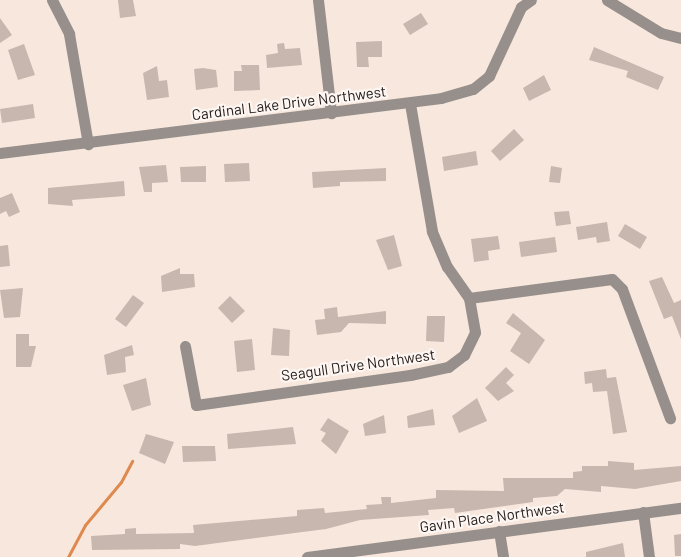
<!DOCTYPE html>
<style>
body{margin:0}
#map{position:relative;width:681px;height:557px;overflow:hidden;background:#f8e7dd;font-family:Barlow,sans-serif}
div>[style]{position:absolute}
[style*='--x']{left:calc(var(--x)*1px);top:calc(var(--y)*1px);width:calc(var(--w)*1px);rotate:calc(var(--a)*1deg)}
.stream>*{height:3px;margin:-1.5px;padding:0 1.5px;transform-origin:1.5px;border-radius:1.5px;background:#de894f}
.building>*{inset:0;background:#c8b7ae}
.street>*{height:11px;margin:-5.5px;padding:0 5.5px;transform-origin:5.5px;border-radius:5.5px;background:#968f8b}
span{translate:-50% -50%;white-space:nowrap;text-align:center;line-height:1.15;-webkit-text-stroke:4.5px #fdf6f2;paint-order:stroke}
.street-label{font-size:15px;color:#26201d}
</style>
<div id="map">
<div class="stream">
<i style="--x:68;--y:557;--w:36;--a:-62"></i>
<i style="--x:85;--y:525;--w:56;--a:-50.1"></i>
<i style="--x:121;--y:482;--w:24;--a:-62"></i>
</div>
<div class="building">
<i style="clip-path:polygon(118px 0,133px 0,136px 16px,120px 18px)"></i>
<i style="clip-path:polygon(421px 13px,428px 24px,410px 35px,403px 24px)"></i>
<i style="clip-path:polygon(0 18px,12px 35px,0 43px)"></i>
<i style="clip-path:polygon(382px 41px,382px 57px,368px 57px,369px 67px,357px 67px,356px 42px)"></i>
<i style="clip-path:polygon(284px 43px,285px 49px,300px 48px,302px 65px,267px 68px,266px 55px,278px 53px,277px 44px)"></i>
<i style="clip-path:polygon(24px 44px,35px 75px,18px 80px,8px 50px)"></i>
<i style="clip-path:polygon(594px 47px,664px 77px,658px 90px,626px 77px,628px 71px,589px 60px)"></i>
<i style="clip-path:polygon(241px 65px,259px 65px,260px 90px,234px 91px,234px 71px,242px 71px)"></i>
<i style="clip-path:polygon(157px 66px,159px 81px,167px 80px,169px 97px,147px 100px,143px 73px)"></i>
<i style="clip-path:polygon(203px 68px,216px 70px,218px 87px,196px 90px,194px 69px)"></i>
<i style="clip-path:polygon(544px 75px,551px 90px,529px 101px,523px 88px)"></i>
<i style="clip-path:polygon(33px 104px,35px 118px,2px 123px,0 109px)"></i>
<i style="clip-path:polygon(514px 129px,524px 140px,500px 161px,491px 151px)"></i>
<i style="clip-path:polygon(476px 151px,478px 165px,444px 171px,442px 157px)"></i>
<i style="clip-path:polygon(249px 163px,250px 181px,225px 182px,224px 164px)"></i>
<i style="clip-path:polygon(166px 165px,168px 182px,152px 183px,152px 192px,144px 192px,139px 167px)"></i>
<i style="clip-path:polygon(206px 166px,206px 182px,181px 182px,180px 167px)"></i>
<i style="clip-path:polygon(551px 166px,562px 168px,560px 183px,549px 182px)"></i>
<i style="clip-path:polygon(386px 168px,386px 181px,340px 182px,340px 186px,313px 188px,312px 172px)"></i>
<i style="clip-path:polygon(124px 181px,125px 196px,72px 200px,73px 206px,48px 204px,48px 188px)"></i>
<i style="clip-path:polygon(12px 193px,20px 212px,9px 217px,6px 211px,0 214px,0 198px)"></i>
<i style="clip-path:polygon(569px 211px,571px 224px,556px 226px,554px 212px)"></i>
<i style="clip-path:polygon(607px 222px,610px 241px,597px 243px,596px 237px,578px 240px,576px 227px)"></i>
<i style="clip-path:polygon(625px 224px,647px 237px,640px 249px,618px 236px)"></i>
<i style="clip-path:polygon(394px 235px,402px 266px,388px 270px,376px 240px)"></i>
<i style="clip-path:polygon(498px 236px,500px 249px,488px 251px,489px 260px,474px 262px,471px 239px)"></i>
<i style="clip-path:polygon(555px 237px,557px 252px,521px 257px,519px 242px)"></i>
<i style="clip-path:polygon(8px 245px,10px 266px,0 267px,0 246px)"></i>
<i style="clip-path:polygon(180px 268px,180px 274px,194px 274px,195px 287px,162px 292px,161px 276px)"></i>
<i style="clip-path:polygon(662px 277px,674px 303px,681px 300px,681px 339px,672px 316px,664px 319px,649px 281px)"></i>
<i style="clip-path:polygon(23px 288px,20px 317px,4px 318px,0 290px)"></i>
<i style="clip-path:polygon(133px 295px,144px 303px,126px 327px,115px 319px)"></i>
<i style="clip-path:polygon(230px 296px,245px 311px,232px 323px,218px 308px)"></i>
<i style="clip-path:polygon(337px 307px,338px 317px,386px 311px,386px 324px,349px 323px,341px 332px,317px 335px,315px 320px,325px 319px,324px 309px)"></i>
<i style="clip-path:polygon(513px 313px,545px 340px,529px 364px,510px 351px,521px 333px,506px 323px)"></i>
<i style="clip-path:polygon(427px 316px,445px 316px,444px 342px,426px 341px)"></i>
<i style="clip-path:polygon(273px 328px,290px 330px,289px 356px,271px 355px)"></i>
<i style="clip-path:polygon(16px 334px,29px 334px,29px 346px,36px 346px,31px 367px,16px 367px)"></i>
<i style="clip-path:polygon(252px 339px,255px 370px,237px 372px,234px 341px)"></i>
<i style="clip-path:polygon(132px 345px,134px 355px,125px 357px,126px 372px,107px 375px,104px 355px)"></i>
<i style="clip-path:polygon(506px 367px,514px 375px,506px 383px,514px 391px,498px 401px,485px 388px)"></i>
<i style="clip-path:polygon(606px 369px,607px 378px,616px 377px,627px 432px,613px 434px,607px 391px,593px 392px,592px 383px,585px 384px,584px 372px)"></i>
<i style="clip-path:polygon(146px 378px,151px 405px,132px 411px,123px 385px)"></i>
<i style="clip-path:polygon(477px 398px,487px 421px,459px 433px,452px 416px)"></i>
<i style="clip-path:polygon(433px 409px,435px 425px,408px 428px,407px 416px)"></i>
<i style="clip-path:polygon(384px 415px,386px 433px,365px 436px,363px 424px)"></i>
<i style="clip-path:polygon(328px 418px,349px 431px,336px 454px,321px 441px,326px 433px,320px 430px)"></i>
<i style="clip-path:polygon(293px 427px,296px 444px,228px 449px,227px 434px)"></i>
<i style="clip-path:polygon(146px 434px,174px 442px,165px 464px,139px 453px)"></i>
<i style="clip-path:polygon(182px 446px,215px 446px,216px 461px,183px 462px)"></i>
<i style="clip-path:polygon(608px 461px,634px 463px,634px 470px,681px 466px,681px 481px,635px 489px,601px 486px,601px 492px,565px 489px,557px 496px,533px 498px,533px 502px,455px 513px,454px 508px,428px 510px,429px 515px,360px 520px,326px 529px,195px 546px,180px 544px,180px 549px,92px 550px,91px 536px,125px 534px,125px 529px,136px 528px,136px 534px,194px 533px,193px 525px,297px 516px,297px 510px,324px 508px,325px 513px,367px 509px,366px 505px,382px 504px,381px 497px,391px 497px,391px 503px,436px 498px,436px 490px,504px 491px,503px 478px,573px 478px,573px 472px,582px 471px,582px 466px,608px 466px)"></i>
<i style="clip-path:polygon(681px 534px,681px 556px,675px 556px,674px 535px)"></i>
<i style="clip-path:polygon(623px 543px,625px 557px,586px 557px,586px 552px)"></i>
</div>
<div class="street">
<i style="--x:52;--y:0;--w:38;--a:63"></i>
<i style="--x:69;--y:34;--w:112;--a:80.2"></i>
<i style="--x:318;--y:0;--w:114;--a:83.4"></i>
<i style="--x:607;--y:0;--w:63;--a:31.4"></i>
<i style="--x:661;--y:33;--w:21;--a:14"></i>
<i style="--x:0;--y:153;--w:444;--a:-7.1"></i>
<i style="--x:441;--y:98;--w:33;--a:-16"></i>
<i style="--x:473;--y:89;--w:21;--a:-39"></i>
<i style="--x:489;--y:76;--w:76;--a:-65.1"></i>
<i style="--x:521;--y:7;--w:12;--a:-35"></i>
<i style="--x:469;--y:298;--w:144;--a:-7.6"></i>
<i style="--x:612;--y:279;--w:14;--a:45"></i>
<i style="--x:622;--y:289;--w:138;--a:69.6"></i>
<i style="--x:185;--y:346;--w:60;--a:79.4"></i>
<i style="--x:196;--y:405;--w:216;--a:-8"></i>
<i style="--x:410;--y:375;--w:39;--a:-12"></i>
<i style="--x:448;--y:367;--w:20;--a:-37"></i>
<i style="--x:464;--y:355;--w:25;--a:-64"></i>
<i style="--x:475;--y:332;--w:35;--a:-100"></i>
<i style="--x:469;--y:298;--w:38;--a:-125"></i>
<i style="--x:447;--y:267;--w:39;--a:-113"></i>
<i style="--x:432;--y:231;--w:129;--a:-99.8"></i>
<i style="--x:643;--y:512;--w:45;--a:82.4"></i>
<i style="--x:499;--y:531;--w:26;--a:81"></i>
<i style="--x:307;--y:557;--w:377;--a:-7.5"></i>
</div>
<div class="street-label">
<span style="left:289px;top:103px;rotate:-7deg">Cardinal Lake Drive Northwest</span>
<span style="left:358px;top:365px;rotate:-8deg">Seagull Drive Northwest</span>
<span style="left:492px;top:517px;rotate:-8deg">Gavin Place Northwest</span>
</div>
</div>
